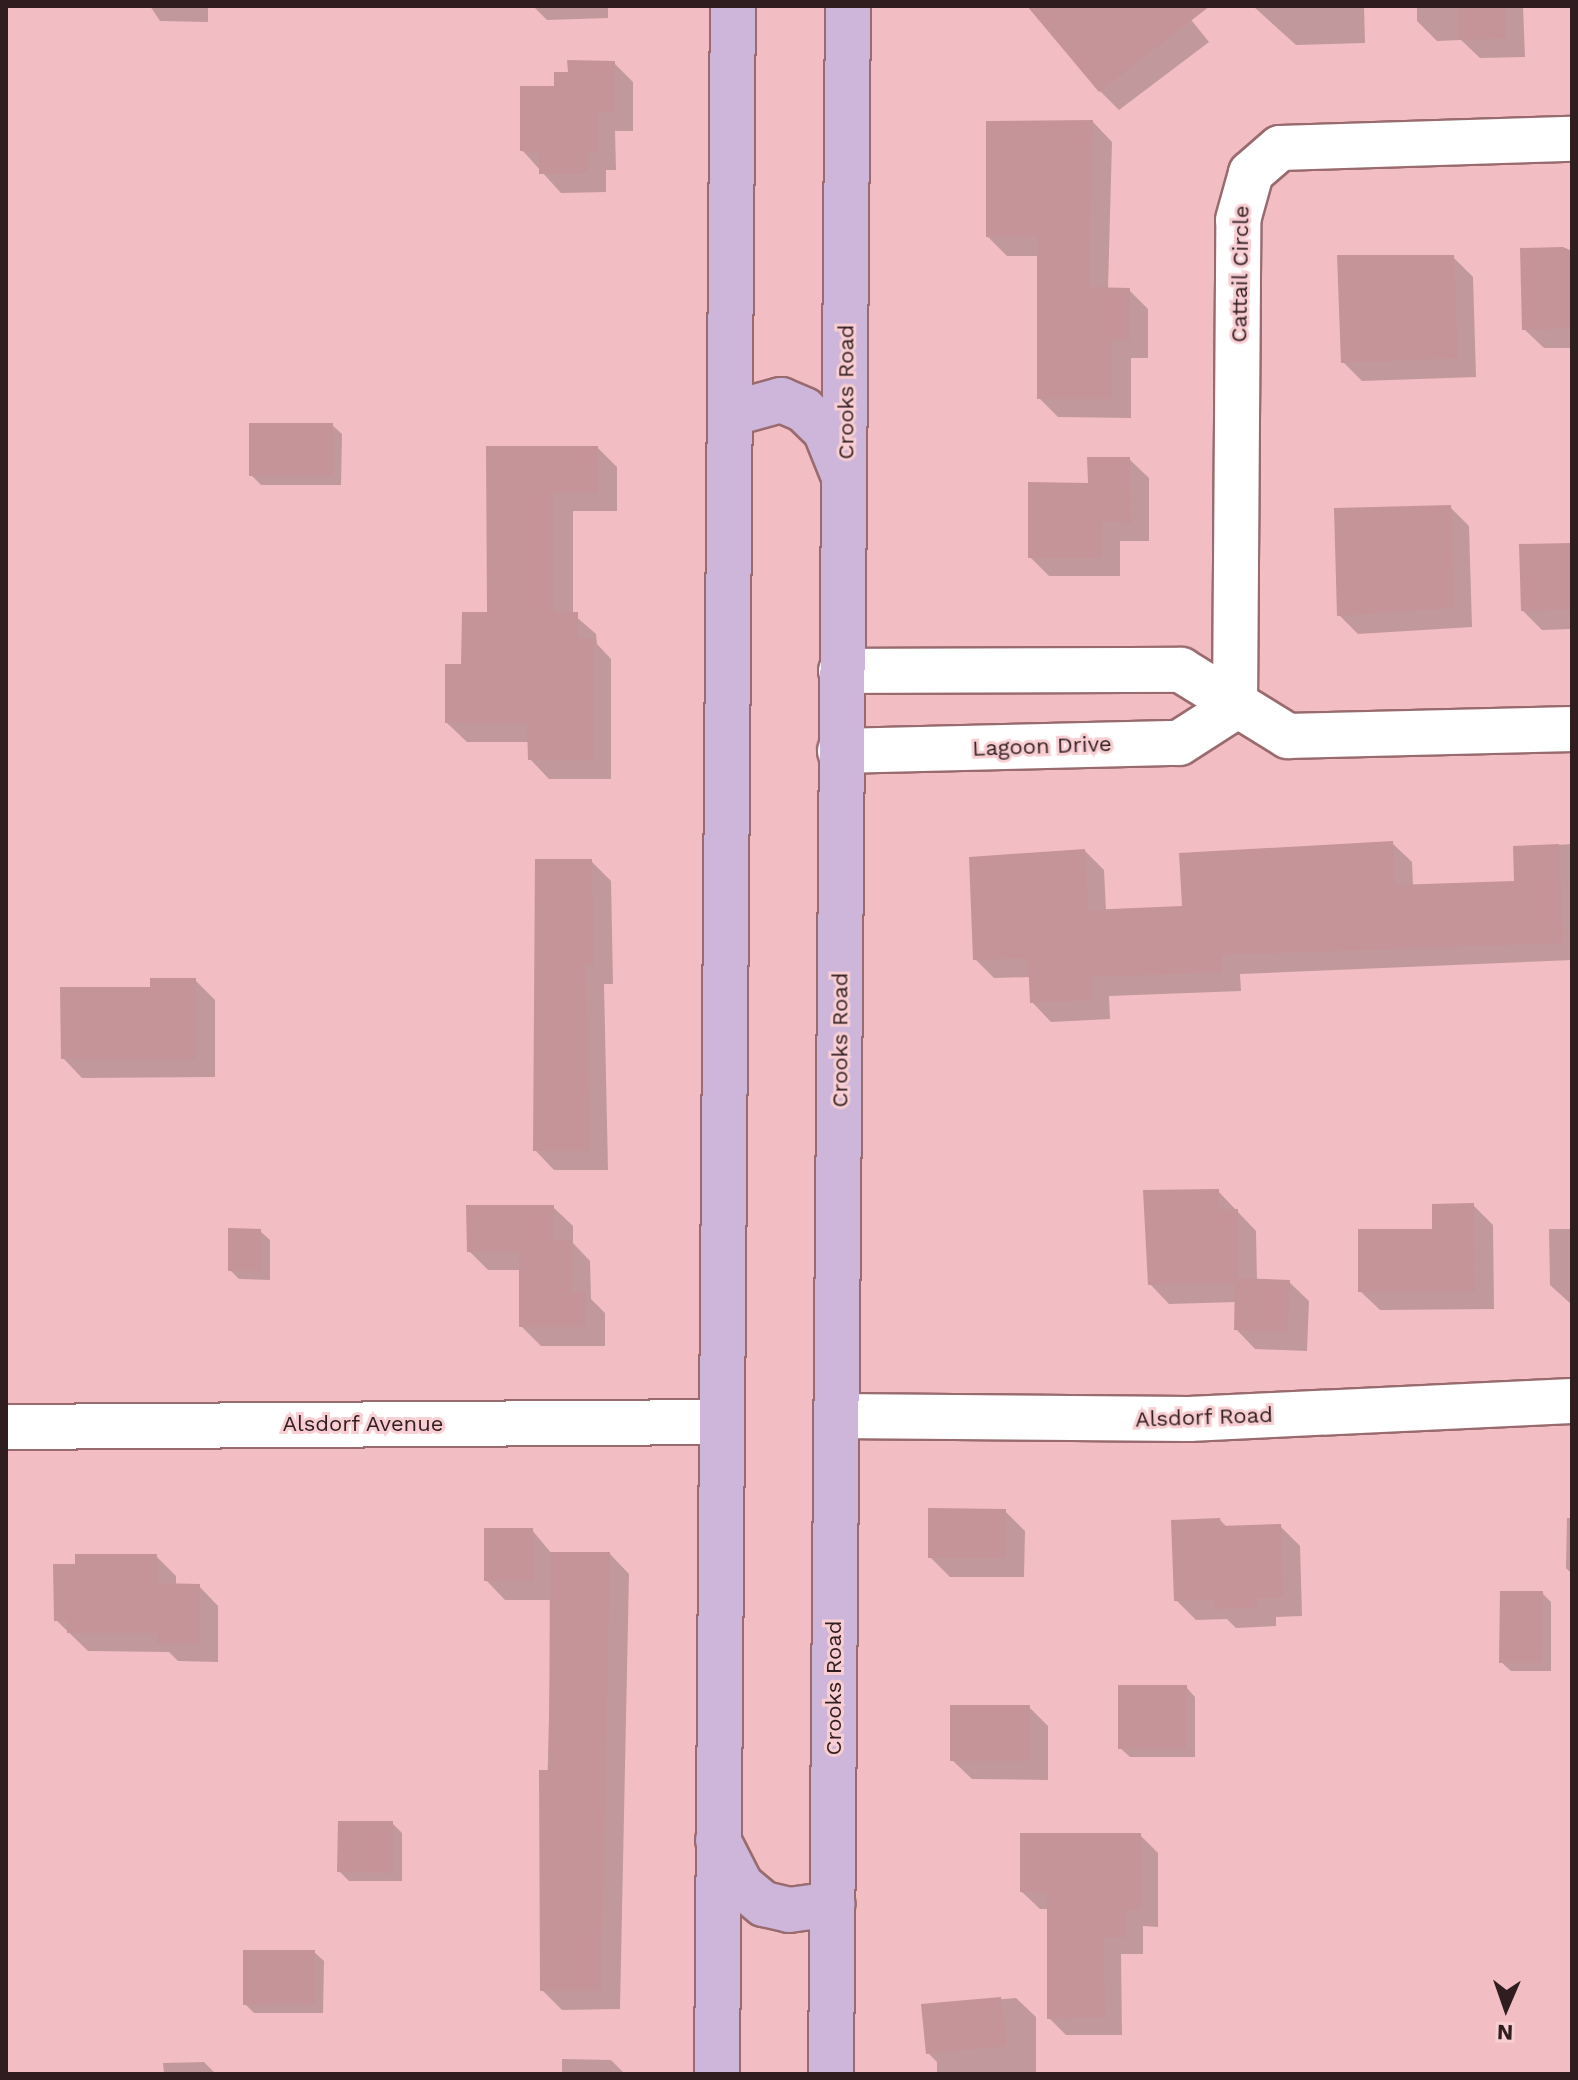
<!DOCTYPE html>
<style>
body{margin:0}
#map{position:relative;width:1578px;height:2080px;overflow:hidden;background:#f2bec3;font-family:"Work Sans",sans-serif}
div>[style]{position:absolute}
[style*='--x']{left:calc(var(--x)*1px);top:calc(var(--y)*1px);width:calc(var(--w)*1px);rotate:calc(var(--a)*1deg)}
.shadow>*{inset:0;background:#0003}
.building>*{inset:0;background:#c59498}
.roads{filter:drop-shadow(2px 0 #996b6f) drop-shadow(-2px 0 #996b6f) drop-shadow(0 2px #996b6f) drop-shadow(0 -2px #996b6f)}
.minor>*{height:44px;margin:-22px;padding:0 22px;transform-origin:22px;border-radius:22px;background:#fff}
.major>*{height:44px;margin:-22px;padding:0 22px;transform-origin:22px;border-radius:22px;background:#cdb6da}
span{translate:-50% -50%;white-space:nowrap;text-align:center;line-height:1.15;-webkit-text-stroke:6px #f8ced2;paint-order:stroke}
.street-label{font-size:22px;color:#301d1f}
.frame{position:absolute;inset:0;border:8px solid #301d1f;pointer-events:none}
.north{position:absolute;left:1466px;top:1968px;width:80px;height:80px;-webkit-text-stroke:6px #f8ced2;paint-order:stroke;rotate:182deg;font-size:22px;font-weight:700;line-height:32px;text-align:center;color:#301d1f}
.north::after{content:'';display:block;margin:auto;width:28px;height:36px;background:#301d1f;clip-path:polygon(50% 0,100% 100%,50% 72%,0 100%)}
</style>
<div id="map">
<div class="shadow">
<i style="clip-path:polygon(150px 6px,208px 6px,208px 22px,160px 21px)"></i>
<i style="clip-path:polygon(533px 6px,608px 6px,608px 18px,547px 20px)"></i>
<i style="clip-path:polygon(1044px 6px,1180px 6px,1209px 42px,1119px 110px,1100px 91px)"></i>
<i style="clip-path:polygon(1253px 6px,1364px 6px,1365px 43px,1296px 45px)"></i>
<i style="clip-path:polygon(1417px 6px,1523px 6px,1525px 57px,1480px 58px,1461px 40px,1437px 41px,1417px 21px)"></i>
<i style="clip-path:polygon(614px 63px,633px 82px,633px 131px,615px 131px,616px 170px,606px 170px,606px 192px,561px 193px,522px 150px,570px 74px)"></i>
<i style="clip-path:polygon(1093px 122px,1112px 142px,1108px 289px,1129px 290px,1148px 309px,1148px 358px,1131px 358px,1131px 418px,1058px 417px,1039px 398px,1039px 256px,1007px 256px,988px 237px)"></i>
<i style="clip-path:polygon(1572px 252px,1572px 348px,1544px 348px,1524px 329px)"></i>
<i style="clip-path:polygon(1453px 257px,1473px 277px,1476px 377px,1362px 381px,1343px 362px)"></i>
<i style="clip-path:polygon(332px 425px,342px 434px,341px 485px,261px 485px,251px 475px)"></i>
<i style="clip-path:polygon(488px 448px,598px 448px,617px 467px,617px 511px,573px 511px,573px 614px,596px 634px,597px 644px,611px 659px,611px 779px,549px 779px,530px 759px,530px 742px,467px 742px,447px 723px,463px 666px,489px 614px)"></i>
<i style="clip-path:polygon(1129px 459px,1149px 478px,1149px 541px,1120px 541px,1120px 576px,1049px 576px,1030px 557px,1090px 485px)"></i>
<i style="clip-path:polygon(1450px 507px,1469px 526px,1472px 627px,1358px 634px,1339px 615px)"></i>
<i style="clip-path:polygon(1572px 545px,1572px 629px,1542px 630px,1523px 611px)"></i>
<i style="clip-path:polygon(1392px 843px,1412px 862px,1413px 886px,1516px 883px,1515px 848px,1572px 844px,1572px 960px,1240px 974px,1241px 991px,1109px 996px,1110px 1019px,1051px 1022px,1032px 1002px,1031px 977px,994px 978px,975px 959px,1085px 851px,1104px 870px,1106px 911px,1184px 908px)"></i>
<i style="clip-path:polygon(591px 861px,611px 881px,613px 984px,604px 984px,608px 1170px,554px 1170px,535px 1150px)"></i>
<i style="clip-path:polygon(195px 980px,215px 1000px,215px 1077px,82px 1078px,63px 1058px,152px 989px)"></i>
<i style="clip-path:polygon(1218px 1191px,1256px 1231px,1257px 1281px,1289px 1282px,1309px 1301px,1307px 1351px,1255px 1349px,1236px 1329px,1237px 1302px,1169px 1304px,1150px 1284px)"></i>
<i style="clip-path:polygon(1473px 1205px,1493px 1225px,1494px 1309px,1380px 1310px,1360px 1291px)"></i>
<i style="clip-path:polygon(553px 1207px,573px 1226px,573px 1243px,590px 1261px,591px 1299px,605px 1313px,605px 1346px,541px 1346px,521px 1326px,521px 1270px,488px 1270px,469px 1251px)"></i>
<i style="clip-path:polygon(1549px 1229px,1572px 1229px,1572px 1305px,1550px 1285px)"></i>
<i style="clip-path:polygon(260px 1231px,270px 1240px,270px 1280px,239px 1279px,230px 1270px)"></i>
<i style="clip-path:polygon(1005px 1511px,1025px 1531px,1024px 1577px,950px 1577px,930px 1557px)"></i>
<i style="clip-path:polygon(1567px 1518px,1572px 1518px,1572px 1574px,1566px 1568px)"></i>
<i style="clip-path:polygon(1220px 1520px,1228px 1528px,1280px 1526px,1300px 1546px,1302px 1616px,1276px 1617px,1276px 1626px,1236px 1628px,1227px 1619px,1196px 1620px,1176px 1600px)"></i>
<i style="clip-path:polygon(532px 1530px,552px 1554px,610px 1554px,629px 1574px,620px 2009px,562px 2010px,542px 1990px,552px 1600px,505px 1600px,486px 1580px)"></i>
<i style="clip-path:polygon(156px 1556px,176px 1576px,176px 1586px,199px 1586px,218px 1606px,218px 1662px,178px 1661px,169px 1652px,88px 1651px,56px 1620px)"></i>
<i style="clip-path:polygon(1542px 1593px,1551px 1602px,1551px 1671px,1511px 1671px,1501px 1662px)"></i>
<i style="clip-path:polygon(1186px 1687px,1195px 1697px,1195px 1757px,1130px 1757px,1120px 1748px)"></i>
<i style="clip-path:polygon(1029px 1707px,1048px 1726px,1048px 1780px,972px 1779px,952px 1760px)"></i>
<i style="clip-path:polygon(392px 1823px,402px 1833px,402px 1881px,349px 1881px,339px 1871px)"></i>
<i style="clip-path:polygon(1140px 1835px,1158px 1853px,1158px 1927px,1143px 1926px,1143px 1954px,1121px 1954px,1122px 2035px,1066px 2035px,1049px 2018px,1049px 1909px,1040px 1909px,1022px 1892px)"></i>
<i style="clip-path:polygon(314px 1952px,324px 1961px,323px 2013px,254px 2013px,245px 2004px)"></i>
<i style="clip-path:polygon(1016px 1998px,1036px 2017px,1036px 2074px,937px 2074px,937px 2062px,928px 2053px,924px 2006px)"></i>
<i style="clip-path:polygon(562px 2059px,611px 2060px,625px 2074px,562px 2074px)"></i>
<i style="clip-path:polygon(204px 2062px,216px 2074px,164px 2074px,163px 2063px)"></i>
</div>
<div class="building">
<i style="clip-path:polygon(1027px 6px,1210px 6px,1099px 92px)"></i>
<i style="clip-path:polygon(1458px 6px,1505px 6px,1506px 38px,1458px 40px)"></i>
<i style="clip-path:polygon(567px 60px,615px 61px,615px 112px,597px 112px,597px 152px,588px 151px,588px 173px,539px 174px,539px 152px,520px 151px,520px 86px,554px 86px,554px 72px,568px 72px)"></i>
<i style="clip-path:polygon(1093px 120px,1089px 287px,1130px 288px,1130px 340px,1112px 340px,1112px 399px,1037px 399px,1037px 237px,986px 237px,986px 121px)"></i>
<i style="clip-path:polygon(1563px 247px,1572px 251px,1572px 328px,1522px 330px,1520px 248px)"></i>
<i style="clip-path:polygon(1337px 255px,1454px 255px,1458px 358px,1341px 363px)"></i>
<i style="clip-path:polygon(249px 423px,333px 423px,333px 476px,249px 476px)"></i>
<i style="clip-path:polygon(486px 446px,598px 446px,598px 493px,554px 493px,554px 612px,578px 612px,578px 638px,593px 638px,593px 760px,528px 760px,527px 723px,445px 723px,445px 664px,461px 664px,462px 612px,487px 612px)"></i>
<i style="clip-path:polygon(1087px 457px,1130px 457px,1131px 523px,1102px 522px,1101px 558px,1028px 558px,1028px 482px,1088px 483px)"></i>
<i style="clip-path:polygon(1451px 505px,1454px 608px,1337px 616px,1334px 508px)"></i>
<i style="clip-path:polygon(1572px 543px,1572px 610px,1521px 611px,1519px 544px)"></i>
<i style="clip-path:polygon(1393px 841px,1395px 885px,1514px 881px,1513px 846px,1559px 844px,1563px 943px,1221px 955px,1222px 972px,1091px 977px,1092px 1000px,1030px 1003px,1028px 958px,973px 960px,969px 857px,1085px 849px,1088px 910px,1182px 906px,1179px 853px)"></i>
<i style="clip-path:polygon(535px 859px,592px 859px,594px 965px,586px 965px,590px 1151px,533px 1151px)"></i>
<i style="clip-path:polygon(150px 978px,196px 978px,196px 1059px,61px 1059px,60px 987px,150px 987px)"></i>
<i style="clip-path:polygon(1219px 1189px,1219px 1209px,1238px 1209px,1238px 1278px,1290px 1280px,1288px 1332px,1234px 1330px,1235px 1283px,1148px 1285px,1143px 1190px)"></i>
<i style="clip-path:polygon(1474px 1203px,1475px 1291px,1358px 1292px,1358px 1229px,1432px 1229px,1432px 1204px)"></i>
<i style="clip-path:polygon(466px 1205px,554px 1205px,554px 1240px,572px 1240px,572px 1292px,586px 1292px,586px 1327px,519px 1327px,519px 1251px,467px 1252px)"></i>
<i style="clip-path:polygon(228px 1228px,261px 1229px,261px 1271px,228px 1271px)"></i>
<i style="clip-path:polygon(928px 1508px,1006px 1509px,1006px 1558px,928px 1558px)"></i>
<i style="clip-path:polygon(1220px 1518px,1221px 1526px,1281px 1524px,1283px 1597px,1257px 1598px,1257px 1608px,1214px 1609px,1214px 1600px,1174px 1601px,1171px 1520px)"></i>
<i style="clip-path:polygon(484px 1528px,533px 1528px,534px 1581px,484px 1581px)"></i>
<i style="clip-path:polygon(550px 1552px,610px 1552px,601px 1991px,540px 1991px,539px 1770px,549px 1770px)"></i>
<i style="clip-path:polygon(75px 1554px,157px 1554px,157px 1583px,200px 1584px,200px 1643px,157px 1643px,157px 1633px,67px 1633px,67px 1621px,54px 1621px,53px 1564px,75px 1564px)"></i>
<i style="clip-path:polygon(1500px 1591px,1543px 1591px,1542px 1663px,1499px 1663px)"></i>
<i style="clip-path:polygon(1118px 1685px,1187px 1685px,1186px 1749px,1118px 1749px)"></i>
<i style="clip-path:polygon(950px 1705px,1030px 1705px,1030px 1761px,950px 1761px)"></i>
<i style="clip-path:polygon(338px 1821px,393px 1821px,393px 1873px,337px 1872px)"></i>
<i style="clip-path:polygon(1020px 1833px,1141px 1833px,1141px 1910px,1126px 1910px,1126px 1938px,1104px 1938px,1105px 2018px,1047px 2019px,1047px 1893px,1020px 1892px)"></i>
<i style="clip-path:polygon(243px 1950px,315px 1950px,315px 2004px,243px 2005px)"></i>
<i style="clip-path:polygon(1001px 1997px,1007px 2046px,926px 2054px,921px 2004px)"></i>
</div>
<div class="roads">
<div class="minor">
<i style="--x:841;--y:671;--w:340;--a:-0.2"></i>
<i style="--x:1181;--y:670;--w:126;--a:31.7"></i>
<i style="--x:1288;--y:736;--w:284;--a:-1.4"></i>
<i style="--x:1235;--y:707;--w:487;--a:-89.6"></i>
<i style="--x:1238;--y:220;--w:49;--a:-74.5"></i>
<i style="--x:1251;--y:173;--w:38;--a:-41"></i>
<i style="--x:1280;--y:148;--w:292;--a:-1.8"></i>
<i style="--x:840;--y:751;--w:339;--a:-1.4"></i>
<i style="--x:1179;--y:743;--w:67;--a:-32.7"></i>
<i style="--x:836;--y:1416;--w:353;--a:0.5"></i>
<i style="--x:1189;--y:1419;--w:383;--a:-2.7"></i>
<i style="--x:6;--y:1427;--w:714;--a:-0.4"></i>
</div>
<div class="major">
<i style="--x:730;--y:414;--w:53;--a:-15.4"></i>
<i style="--x:781;--y:400;--w:25;--a:23"></i>
<i style="--x:804;--y:410;--w:29;--a:44"></i>
<i style="--x:825;--y:430;--w:45;--a:68"></i>
<i style="--x:718;--y:1840;--w:51;--a:62.9"></i>
<i style="--x:741;--y:1885;--w:30;--a:40"></i>
<i style="--x:764;--y:1904;--w:26;--a:13"></i>
<i style="--x:789;--y:1910;--w:44;--a:-7.8"></i>
<i style="--x:717;--y:2074;--w:2068;--a:-89.56"></i>
<i style="--x:831;--y:2074;--w:2068;--a:-89.53"></i>
</div>
</div>
<div class="street-label">
<span style="left:1240px;top:274px;rotate:-89deg">Cattail Circle</span>
<span style="left:846px;top:392px;rotate:-90deg">Crooks Road</span>
<span style="left:1042px;top:746px;rotate:-2deg">Lagoon Drive</span>
<span style="left:840px;top:1040px;rotate:-90deg">Crooks Road</span>
<span style="left:1204px;top:1417px;rotate:-2deg">Alsdorf Road</span>
<span style="left:363px;top:1424px">Alsdorf Avenue</span>
<span style="left:834px;top:1688px;rotate:-90deg">Crooks Road</span>
</div>
<div class="frame"></div>
<div class="north">N</div>
</div>
